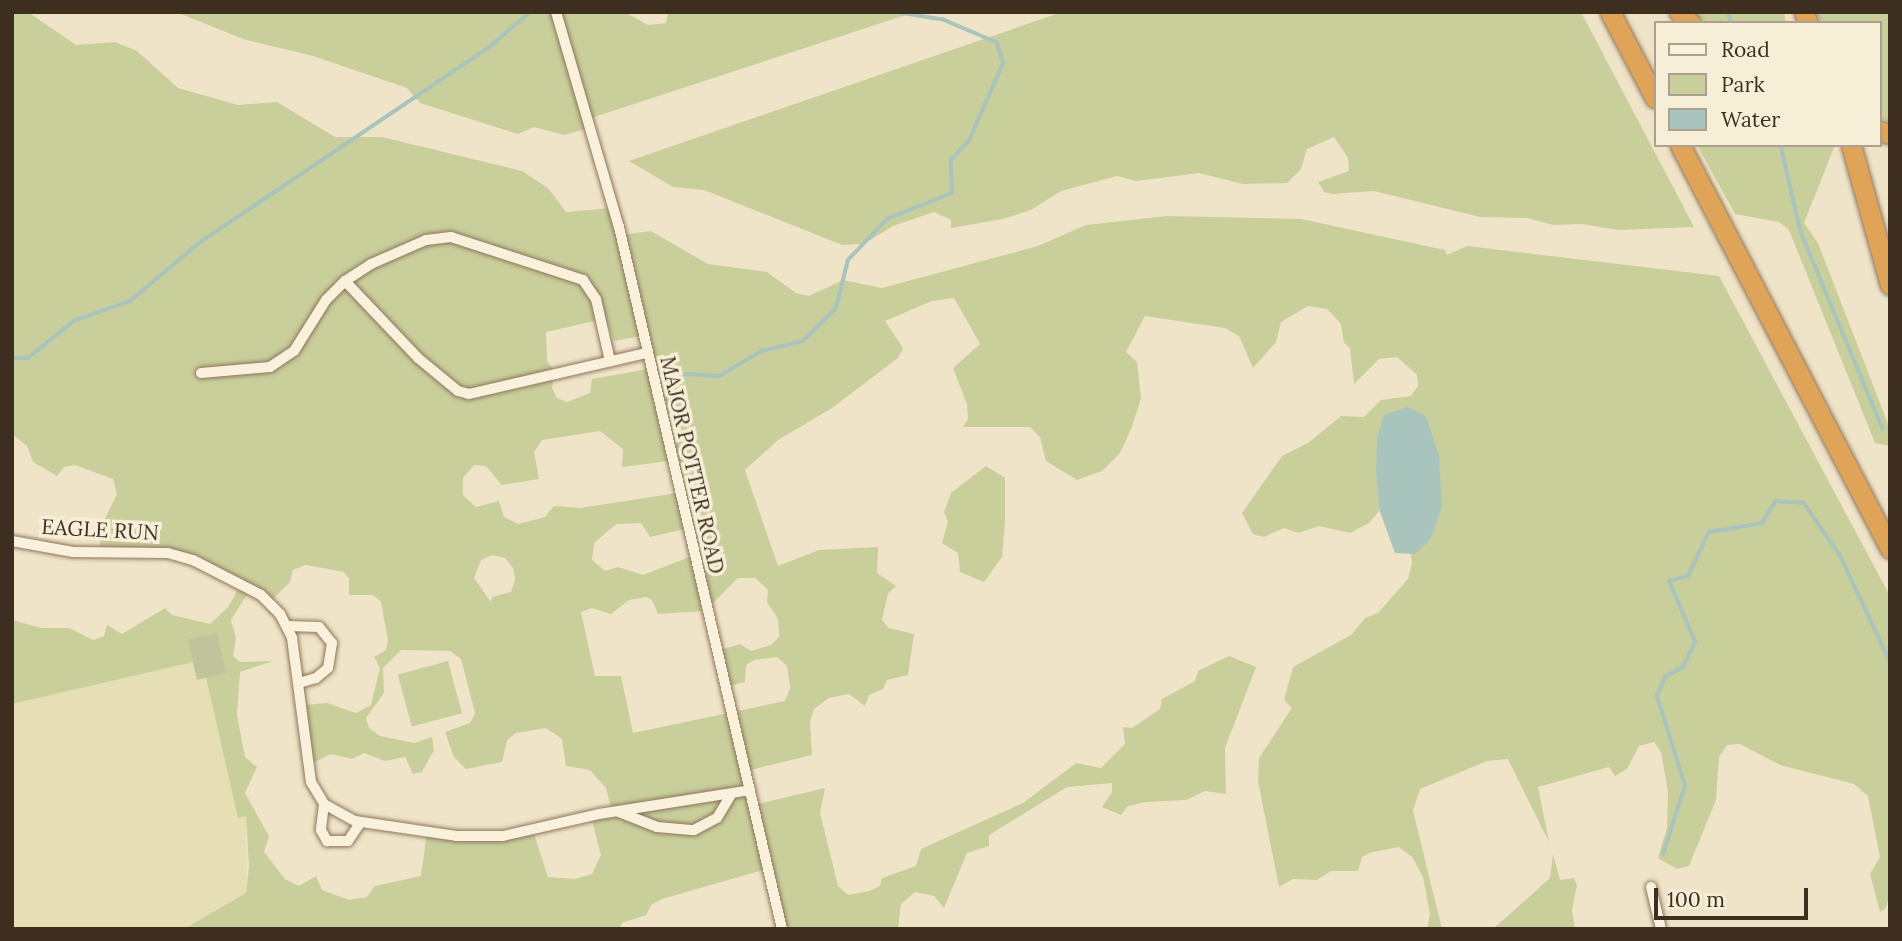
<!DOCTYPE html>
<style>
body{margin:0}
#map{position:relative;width:1902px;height:941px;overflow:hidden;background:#f0e4c8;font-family:Lora,serif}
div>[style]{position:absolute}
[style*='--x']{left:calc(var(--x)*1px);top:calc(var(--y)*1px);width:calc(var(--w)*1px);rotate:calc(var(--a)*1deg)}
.farmland>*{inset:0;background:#e6deb5}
.green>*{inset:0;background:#c9cf9b;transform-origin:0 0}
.cemetery>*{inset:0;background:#bfc49a;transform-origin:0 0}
.water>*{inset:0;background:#a9c4bc}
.stream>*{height:3.5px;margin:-1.75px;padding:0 1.75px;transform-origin:1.75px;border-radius:1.75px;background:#a9c4bc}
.roads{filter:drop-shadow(0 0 2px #8d765c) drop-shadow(0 0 2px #8d765c)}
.street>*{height:10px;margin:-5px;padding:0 5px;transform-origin:5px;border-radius:5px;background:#faf1dc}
.highway>*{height:19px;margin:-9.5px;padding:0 9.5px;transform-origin:9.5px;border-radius:9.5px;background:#e0a458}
span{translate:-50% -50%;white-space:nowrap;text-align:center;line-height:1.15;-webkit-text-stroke:7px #f7eed8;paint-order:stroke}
.street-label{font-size:21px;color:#3d2e20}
.frame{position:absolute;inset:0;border:14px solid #3d2e20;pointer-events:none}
.legend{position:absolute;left:1654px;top:21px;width:228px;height:126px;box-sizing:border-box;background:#f7eed8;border:2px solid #ada18e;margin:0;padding:9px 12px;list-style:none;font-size:21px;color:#3d2e20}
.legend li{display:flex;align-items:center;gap:14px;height:35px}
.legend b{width:35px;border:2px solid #ada18e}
.scale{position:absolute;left:1654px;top:888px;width:154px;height:32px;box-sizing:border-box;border:4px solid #3d2e20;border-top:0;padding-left:9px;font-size:21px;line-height:24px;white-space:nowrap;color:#3d2e20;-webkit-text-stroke:5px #f7eed8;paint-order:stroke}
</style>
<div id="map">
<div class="farmland">
<i style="clip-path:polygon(202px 660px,238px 817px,246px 816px,247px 893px,184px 929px,12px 929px,12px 704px)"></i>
</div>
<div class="green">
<i style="clip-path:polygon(evenodd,12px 12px,31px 14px,76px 45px,115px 42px,137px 51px,178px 88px,238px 105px,277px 102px,335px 137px,382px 137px,522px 171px,548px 188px,566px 212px,612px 208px,620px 235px,651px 231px,708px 264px,767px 272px,796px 293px,809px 296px,843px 280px,882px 288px,1038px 246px,1086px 225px,1167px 216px,1301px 219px,1445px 250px,1447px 255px,1467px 246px,1719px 276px,1890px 596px,1890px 896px,1885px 909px,1880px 912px,1870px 874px,1880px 857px,1868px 796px,1854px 784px,1780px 765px,1740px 744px,1727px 745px,1719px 757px,1716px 800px,1689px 866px,1677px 869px,1658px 858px,1667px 828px,1668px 792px,1661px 752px,1654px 742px,1639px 746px,1627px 769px,1615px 776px,1609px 767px,1538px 787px,1549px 842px,1508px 759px,1487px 761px,1420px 789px,1413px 811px,1442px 929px,1427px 929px,1430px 914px,1423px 877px,1413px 858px,1399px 847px,1369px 853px,1362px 857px,1358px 871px,1331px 871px,1317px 880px,1293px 879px,1279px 887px,1258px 781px,1259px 758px,1292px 708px,1284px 700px,1293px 667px,1351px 635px,1365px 618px,1378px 613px,1408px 579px,1412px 563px,1390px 421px,1379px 431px,1386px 459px,1380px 510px,1369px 523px,1350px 533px,1319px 526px,1298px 533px,1284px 528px,1264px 537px,1253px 534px,1242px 513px,1282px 456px,1308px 443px,1341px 416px,1364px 417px,1381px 400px,1411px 396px,1418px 386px,1417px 375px,1397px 357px,1379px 359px,1354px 384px,1350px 348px,1344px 343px,1341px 324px,1327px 309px,1308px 306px,1281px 322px,1276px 342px,1253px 368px,1239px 336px,1225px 328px,1145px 316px,1126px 352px,1137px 362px,1141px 398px,1132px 427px,1120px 453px,1102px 471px,1077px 480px,1046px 461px,1040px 437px,1030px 427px,963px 427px,968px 419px,967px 404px,953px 368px,980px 344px,954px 298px,932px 301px,885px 321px,903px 348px,898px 358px,832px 408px,778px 440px,745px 470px,778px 566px,819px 550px,878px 547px,877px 573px,896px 586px,888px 593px,882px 620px,889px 628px,914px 634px,908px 675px,887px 680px,883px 689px,869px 695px,865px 706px,849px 694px,829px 698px,814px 709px,810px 722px,812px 755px,746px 771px,754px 805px,825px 788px,820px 813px,838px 886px,848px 895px,869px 891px,880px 886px,882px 878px,916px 866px,921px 849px,1023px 803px,1076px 763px,1101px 768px,1125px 744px,1123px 727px,1132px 728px,1160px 709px,1162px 699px,1195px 681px,1198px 671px,1229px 656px,1256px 667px,1225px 748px,1226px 794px,1205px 791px,1186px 800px,1146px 802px,1128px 806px,1121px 815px,1102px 807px,1112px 792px,1112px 783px,1067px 787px,989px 835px,989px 846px,967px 853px,944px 908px,934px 896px,915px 892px,901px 904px,898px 929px,781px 929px,767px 869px,662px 899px,651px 905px,646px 915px,622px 923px,620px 929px,184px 929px,246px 893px,249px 867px,246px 816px,238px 818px,202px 660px,12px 704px,12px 620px,42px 628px,69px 628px,93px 640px,104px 636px,107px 625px,122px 634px,165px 608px,172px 615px,210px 624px,229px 606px,241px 583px,199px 561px,100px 552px,100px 529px,117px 494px,113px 479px,75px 465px,64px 467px,57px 476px,33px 462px,27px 446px,12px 434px,12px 12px,599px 320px,608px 324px,614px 341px,641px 336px,648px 369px,592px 379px,590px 393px,567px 402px,557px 398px,552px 388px,555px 372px,547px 361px,546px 332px,599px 320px,12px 12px,600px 431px,623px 449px,622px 467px,669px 461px,677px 493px,580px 508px,554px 506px,545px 517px,518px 524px,504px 517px,499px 501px,476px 507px,463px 495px,463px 478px,474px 465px,486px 466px,502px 485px,539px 479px,534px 452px,542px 440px,600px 431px,12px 12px,641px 523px,650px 537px,685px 529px,692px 556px,643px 575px,618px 567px,605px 571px,592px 560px,594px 543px,609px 530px,617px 524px,641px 523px,12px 12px,492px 555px,505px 558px,513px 568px,515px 580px,511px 592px,492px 597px,491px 602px,474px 578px,481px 560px,492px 555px,12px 12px,306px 565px,344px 572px,349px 579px,349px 595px,373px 595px,381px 602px,388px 641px,386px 650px,374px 657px,380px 668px,371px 705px,356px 713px,327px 703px,304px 705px,311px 764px,331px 754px,352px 759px,364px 753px,385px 761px,405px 757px,413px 774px,422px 772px,434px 750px,432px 737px,414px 743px,380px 736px,369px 728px,366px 718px,384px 693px,383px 668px,401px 650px,450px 651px,461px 659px,475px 713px,470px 723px,445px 732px,454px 757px,466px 769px,502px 762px,507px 740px,516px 733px,546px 728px,562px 739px,566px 766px,590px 770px,606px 788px,612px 811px,591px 817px,601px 855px,592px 874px,575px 879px,548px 877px,534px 834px,427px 832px,421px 876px,375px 886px,367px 897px,349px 900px,322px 890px,316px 876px,299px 886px,285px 879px,264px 852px,269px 836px,245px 793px,257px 767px,245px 757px,237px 715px,240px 672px,273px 661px,240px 662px,233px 656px,236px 638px,231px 620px,251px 588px,272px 600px,290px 582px,293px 570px,306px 565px,12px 12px,738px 578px,755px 578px,768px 590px,767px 602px,778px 619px,779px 637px,771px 645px,751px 651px,740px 644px,716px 651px,725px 687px,745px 682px,746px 665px,754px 660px,777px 657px,787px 666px,790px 688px,785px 701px,633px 733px,621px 676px,595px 676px,581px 612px,592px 608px,611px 614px,629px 600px,646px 597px,652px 600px,658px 614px,705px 611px,738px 578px)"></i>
<i style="clip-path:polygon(176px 12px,625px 12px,648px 25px,666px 23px,668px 12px,915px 12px,585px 120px,585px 129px,564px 135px,534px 127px,518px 134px,420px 103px,407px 88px,313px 56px,243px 39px)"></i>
<i style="clip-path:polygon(1062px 12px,1581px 12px,1694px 227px,1618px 230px,1582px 224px,1553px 225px,1527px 218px,1480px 217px,1374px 191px,1332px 194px,1324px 192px,1318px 182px,1349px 171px,1348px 158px,1334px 137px,1307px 149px,1301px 169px,1287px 183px,1243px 184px,1199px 173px,1136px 181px,1117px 176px,1061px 191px,1031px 210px,1003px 219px,951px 228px,951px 220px,934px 212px,893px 226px,864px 244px,842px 245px,704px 190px,673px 187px,629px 161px)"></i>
<i style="clip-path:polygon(1692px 12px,1784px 12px,1786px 23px,1704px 23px)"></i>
<i style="clip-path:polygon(1817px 12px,1890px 12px,1890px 122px,1879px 119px,1879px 23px,1821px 23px)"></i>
<i style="clip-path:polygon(1697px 145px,1835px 145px,1804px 223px,1818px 243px,1890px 429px,1890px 446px,1875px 443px,1789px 230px,1779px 222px,1735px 214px)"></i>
<i style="clip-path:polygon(986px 466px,1005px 478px,1005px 521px,1002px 557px,984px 582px,960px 572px,958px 553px,942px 543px,948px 522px,944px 512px,951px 493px)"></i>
<i style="left:448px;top:661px;width:54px;height:52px;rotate:75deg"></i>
<i style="clip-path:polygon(1553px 854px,1560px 880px,1574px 878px,1577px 885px,1572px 910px,1575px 929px,1493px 929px,1550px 878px)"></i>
</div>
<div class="cemetery">
<i style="left:217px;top:633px;width:41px;height:30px;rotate:77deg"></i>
</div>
<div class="water">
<i style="clip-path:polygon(1408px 407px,1426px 416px,1439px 456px,1442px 507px,1430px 540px,1415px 554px,1395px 553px,1380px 512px,1376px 473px,1377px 438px,1384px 415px)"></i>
</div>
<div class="stream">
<i style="--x:1728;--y:12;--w:12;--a:70"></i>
<i style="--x:1781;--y:145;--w:89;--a:77.1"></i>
<i style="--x:1801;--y:232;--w:213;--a:67.4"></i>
<i style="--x:12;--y:358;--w:16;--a:0"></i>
<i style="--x:28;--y:358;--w:59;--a:-38.8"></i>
<i style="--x:74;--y:321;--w:59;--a:-19.7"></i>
<i style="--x:130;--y:301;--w:90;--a:-40"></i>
<i style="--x:199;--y:243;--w:347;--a:-34"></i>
<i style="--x:487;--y:49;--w:57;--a:-40.7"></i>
<i style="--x:672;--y:373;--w:47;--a:3.7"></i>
<i style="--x:719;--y:376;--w:50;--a:-30.2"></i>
<i style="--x:762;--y:351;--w:42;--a:-13.7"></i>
<i style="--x:803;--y:341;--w:47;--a:-45"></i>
<i style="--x:836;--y:308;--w:49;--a:-76"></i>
<i style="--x:848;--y:260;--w:57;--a:-46.4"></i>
<i style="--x:887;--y:219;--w:70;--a:-21.8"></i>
<i style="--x:952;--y:193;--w:33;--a:-92"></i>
<i style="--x:951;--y:160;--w:26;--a:-47"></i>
<i style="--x:969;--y:141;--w:85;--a:-66.4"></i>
<i style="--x:1003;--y:63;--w:21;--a:-107"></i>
<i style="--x:997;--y:43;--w:59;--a:-156.9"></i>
<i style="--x:943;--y:20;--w:51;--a:-170.9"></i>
<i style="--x:1663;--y:854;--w:71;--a:-72.1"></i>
<i style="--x:1685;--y:786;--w:94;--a:-107.3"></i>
<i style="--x:1657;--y:696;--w:21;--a:-67"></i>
<i style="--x:1665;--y:677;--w:21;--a:-29"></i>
<i style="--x:1683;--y:667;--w:28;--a:-64"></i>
<i style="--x:1695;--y:642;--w:66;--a:-113.1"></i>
<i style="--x:1669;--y:581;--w:20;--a:-15"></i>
<i style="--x:1688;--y:576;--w:49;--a:-64.5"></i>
<i style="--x:1709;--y:532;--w:54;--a:-9.6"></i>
<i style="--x:1762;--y:523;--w:26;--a:-58"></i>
<i style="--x:1776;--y:501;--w:28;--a:4"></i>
<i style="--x:1804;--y:503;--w:63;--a:55.3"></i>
<i style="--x:1840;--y:555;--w:117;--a:64.7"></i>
</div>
<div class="roads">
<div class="street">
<i style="--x:556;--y:12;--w:224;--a:73.7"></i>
<i style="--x:619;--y:227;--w:721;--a:76.93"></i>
<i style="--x:345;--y:281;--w:106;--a:46.5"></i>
<i style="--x:418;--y:358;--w:52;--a:39.5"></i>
<i style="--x:458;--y:391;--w:11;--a:15"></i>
<i style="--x:469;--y:394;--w:183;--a:-13"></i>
<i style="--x:201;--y:373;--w:69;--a:-5"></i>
<i style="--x:270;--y:367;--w:29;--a:-34"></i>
<i style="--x:294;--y:351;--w:60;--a:-57.9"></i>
<i style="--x:326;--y:300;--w:27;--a:-45"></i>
<i style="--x:345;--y:281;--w:31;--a:-33"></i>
<i style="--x:371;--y:264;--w:60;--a:-23.6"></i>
<i style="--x:426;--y:240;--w:25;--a:-7"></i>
<i style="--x:451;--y:237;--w:139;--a:18"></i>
<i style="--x:583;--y:280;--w:23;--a:56"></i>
<i style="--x:596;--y:299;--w:64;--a:77.3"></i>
<i style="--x:12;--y:541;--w:62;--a:10.2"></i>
<i style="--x:73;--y:552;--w:95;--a:0.6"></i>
<i style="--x:168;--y:553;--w:26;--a:16"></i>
<i style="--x:193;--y:560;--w:76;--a:27.2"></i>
<i style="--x:261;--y:595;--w:27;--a:45"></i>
<i style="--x:280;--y:614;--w:27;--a:63"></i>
<i style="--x:292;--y:638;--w:145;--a:82.5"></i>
<i style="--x:311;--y:782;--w:26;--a:59"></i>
<i style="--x:324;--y:804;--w:35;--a:29"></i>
<i style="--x:355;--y:821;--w:102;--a:8.4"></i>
<i style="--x:456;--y:836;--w:47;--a:0"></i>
<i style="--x:503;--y:836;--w:98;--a:-12.9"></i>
<i style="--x:599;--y:814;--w:153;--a:-9"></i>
<i style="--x:288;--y:626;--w:31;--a:2"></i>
<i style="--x:319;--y:627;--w:21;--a:51"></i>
<i style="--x:332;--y:643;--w:25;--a:99"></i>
<i style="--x:328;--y:668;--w:16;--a:140"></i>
<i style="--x:316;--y:678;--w:18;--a:164"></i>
<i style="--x:324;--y:804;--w:26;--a:97"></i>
<i style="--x:321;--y:830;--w:13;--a:61"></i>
<i style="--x:327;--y:841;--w:21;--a:0"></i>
<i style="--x:348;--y:841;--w:23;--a:-56"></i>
<i style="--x:619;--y:812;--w:41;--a:21.5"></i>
<i style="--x:657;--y:827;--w:37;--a:5"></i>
<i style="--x:694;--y:830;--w:26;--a:-28"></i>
<i style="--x:717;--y:818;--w:26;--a:-59"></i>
<i style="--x:1651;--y:887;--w:43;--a:76.6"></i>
</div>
<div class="highway">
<i style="--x:1610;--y:12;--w:97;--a:62.4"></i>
<i style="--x:1679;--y:12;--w:16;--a:45"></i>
<i style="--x:1804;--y:12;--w:12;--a:70"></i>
<i style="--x:1879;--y:131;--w:11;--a:15"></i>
<i style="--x:1680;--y:145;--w:455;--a:62.5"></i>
<i style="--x:1851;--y:145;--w:145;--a:74.4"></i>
</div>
</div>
<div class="street-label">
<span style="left:692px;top:465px;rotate:77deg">MAJOR POTTER ROAD</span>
<span style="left:100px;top:530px;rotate:3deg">EAGLE RUN</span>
</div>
<div class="frame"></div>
<ul class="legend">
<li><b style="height:9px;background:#faf1dc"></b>Road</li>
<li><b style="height:19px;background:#c9cf9b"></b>Park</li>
<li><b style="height:19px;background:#a9c4bc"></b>Water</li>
</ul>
<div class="scale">100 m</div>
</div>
